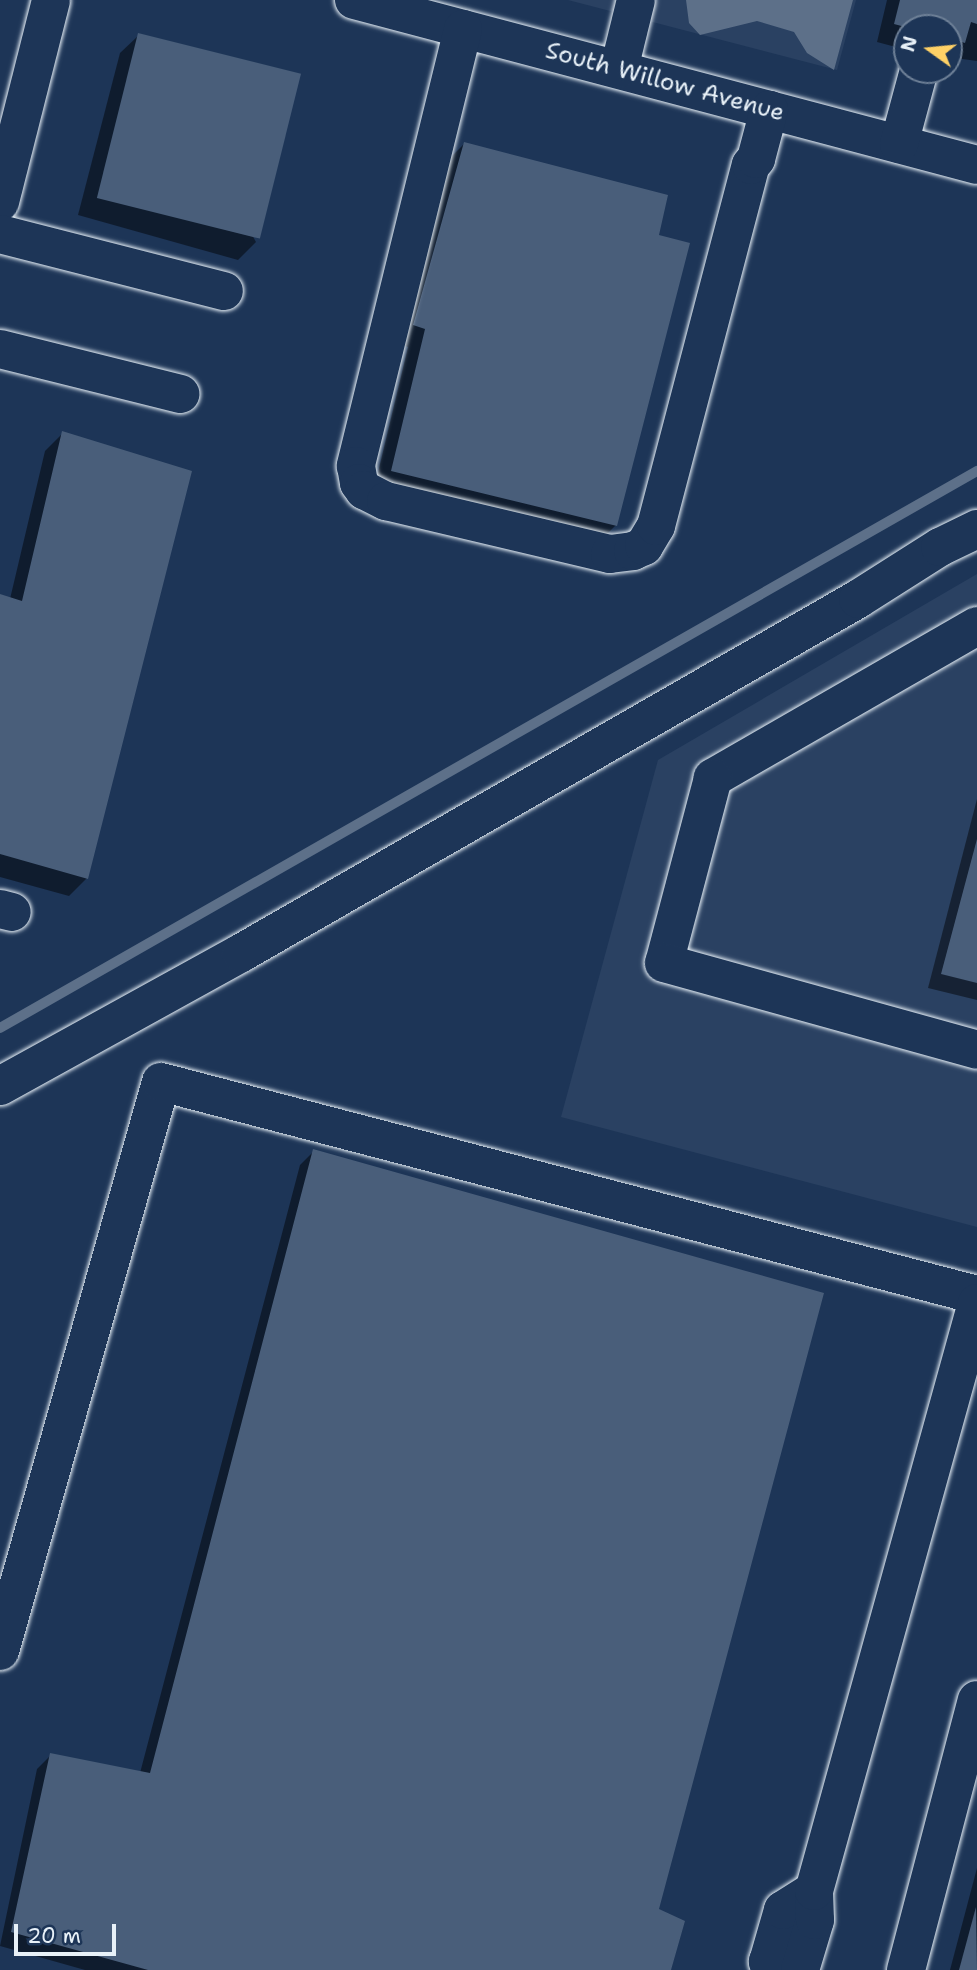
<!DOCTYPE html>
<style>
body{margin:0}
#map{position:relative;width:977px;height:1970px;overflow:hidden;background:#1d3557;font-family:"Shantell Sans",sans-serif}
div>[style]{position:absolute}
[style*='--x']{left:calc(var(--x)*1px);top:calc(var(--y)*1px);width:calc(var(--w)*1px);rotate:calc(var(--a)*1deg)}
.built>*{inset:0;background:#2a4162}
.water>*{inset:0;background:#5d7089}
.shadow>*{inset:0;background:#0007}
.stream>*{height:10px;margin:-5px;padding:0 5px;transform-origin:5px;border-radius:5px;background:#5d7089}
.building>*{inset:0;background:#495e7a;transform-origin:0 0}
.roads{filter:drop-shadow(0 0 2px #e8f1f8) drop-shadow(0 0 2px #e8f1f8)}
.minor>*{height:38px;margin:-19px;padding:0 19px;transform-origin:19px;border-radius:19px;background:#1d3557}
span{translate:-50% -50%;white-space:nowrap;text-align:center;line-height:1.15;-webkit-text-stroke:5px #1d3557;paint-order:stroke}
.street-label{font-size:24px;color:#e8f1f8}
.north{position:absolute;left:893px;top:14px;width:70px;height:70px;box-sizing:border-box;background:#1d3557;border:2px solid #6e8097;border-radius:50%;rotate:285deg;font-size:19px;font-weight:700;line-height:28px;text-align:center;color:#e8f1f8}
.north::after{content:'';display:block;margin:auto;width:24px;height:32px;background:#ffd166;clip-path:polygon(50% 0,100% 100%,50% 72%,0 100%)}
.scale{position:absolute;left:14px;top:1924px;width:102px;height:32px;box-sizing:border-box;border:4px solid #e8f1f8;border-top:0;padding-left:9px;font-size:21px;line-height:24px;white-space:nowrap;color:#e8f1f8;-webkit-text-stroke:5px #1d3557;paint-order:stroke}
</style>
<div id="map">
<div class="built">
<i style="clip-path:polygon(568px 0,856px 0,837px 70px)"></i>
<i style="clip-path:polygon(977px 574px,977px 1227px,561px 1117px,658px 760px)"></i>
</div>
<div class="water">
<i style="clip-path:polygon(686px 0,853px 0,834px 70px,807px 53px,794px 32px,757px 21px,700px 35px,689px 23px)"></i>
</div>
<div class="shadow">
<i style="clip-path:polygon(887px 0,977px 0,977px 61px,955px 58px,958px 48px,949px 56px,949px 28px,907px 28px,907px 50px,877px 42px)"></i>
<i style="clip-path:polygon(139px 35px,256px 242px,238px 260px,78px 215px,120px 53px)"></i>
<i style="clip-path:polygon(464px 144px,657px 237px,616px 525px,598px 543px,374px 489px,408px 347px,396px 343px,446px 162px)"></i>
<i style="clip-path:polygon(63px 433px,87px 878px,69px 896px,0 877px,0 595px,10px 599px,45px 451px)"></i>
<i style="clip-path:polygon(977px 799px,977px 1000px,928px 988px)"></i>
<i style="clip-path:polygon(314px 1151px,657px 1910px,670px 1970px,85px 1970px,0 1946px,37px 1769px,51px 1755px,140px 1773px,300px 1165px)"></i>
<i style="clip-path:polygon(977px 1868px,977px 1970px,950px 1970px)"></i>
</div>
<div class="stream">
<i style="--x:0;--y:1028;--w:1125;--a:-29.69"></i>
</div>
<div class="building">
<i style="clip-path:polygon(900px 0,977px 0,977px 24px,971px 22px,965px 43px,949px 38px,949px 28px,909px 28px,894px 24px)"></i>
<i style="left:138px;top:33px;width:168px;height:170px;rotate:14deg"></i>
<i style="clip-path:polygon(464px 142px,668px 195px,659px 235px,690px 243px,617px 526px,391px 471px,425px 329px,413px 325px)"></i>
<i style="clip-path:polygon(62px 431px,192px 471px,88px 879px,0 854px,0 594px,22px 601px)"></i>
<i style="clip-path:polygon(977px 839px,977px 983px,941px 974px)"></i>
<i style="clip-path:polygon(313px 1149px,824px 1293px,659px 1909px,685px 1921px,671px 1970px,148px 1970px,11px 1932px,50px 1753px,150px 1773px)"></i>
<i style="clip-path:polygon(976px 1907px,977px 1970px,959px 1970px)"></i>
</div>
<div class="roads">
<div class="minor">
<i style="--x:354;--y:0;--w:644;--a:14.83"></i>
<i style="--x:463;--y:29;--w:450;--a:103.8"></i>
<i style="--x:356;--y:466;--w:17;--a:80"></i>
<i style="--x:359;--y:483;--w:9;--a:54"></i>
<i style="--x:364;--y:490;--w:25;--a:27"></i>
<i style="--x:386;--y:501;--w:230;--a:13.3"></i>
<i style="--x:610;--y:554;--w:23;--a:-7"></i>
<i style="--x:633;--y:551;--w:12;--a:-24"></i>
<i style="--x:644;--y:546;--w:23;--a:-59"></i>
<i style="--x:656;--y:526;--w:373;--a:-75.3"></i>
<i style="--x:751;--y:165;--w:8;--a:-50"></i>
<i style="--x:756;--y:159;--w:51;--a:-75.1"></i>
<i style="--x:619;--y:69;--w:71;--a:-76.2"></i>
<i style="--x:899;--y:144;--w:77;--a:-74.9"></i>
<i style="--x:0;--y:202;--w:208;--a:-75.8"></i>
<i style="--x:0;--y:234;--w:231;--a:14.3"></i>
<i style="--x:0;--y:349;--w:186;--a:14"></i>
<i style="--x:977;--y:626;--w:305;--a:150.1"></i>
<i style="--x:713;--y:778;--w:191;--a:104.8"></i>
<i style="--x:664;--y:963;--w:325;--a:15.5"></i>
<i style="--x:0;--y:909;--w:12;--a:14"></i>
<i style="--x:0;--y:1086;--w:275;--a:-28.9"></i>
<i style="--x:241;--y:953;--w:711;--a:-29.84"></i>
<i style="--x:858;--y:599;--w:97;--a:-32.4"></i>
<i style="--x:940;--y:547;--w:41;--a:-25.9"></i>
<i style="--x:0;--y:1651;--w:591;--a:-74.2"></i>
<i style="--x:161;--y:1082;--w:843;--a:14.63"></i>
<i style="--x:771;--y:1970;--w:9;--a:-111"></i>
<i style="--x:768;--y:1962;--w:54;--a:-73.9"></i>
<i style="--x:783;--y:1910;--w:36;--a:-32"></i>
<i style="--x:800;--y:1970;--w:52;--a:-73.3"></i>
<i style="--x:815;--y:1920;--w:29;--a:-92"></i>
<i style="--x:814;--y:1891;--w:610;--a:-74.51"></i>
<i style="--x:906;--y:1970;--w:279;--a:-75.3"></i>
</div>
</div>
<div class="street-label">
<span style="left:665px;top:82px;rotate:15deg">South Willow Avenue</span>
</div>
<div class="north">N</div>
<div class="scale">20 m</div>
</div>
